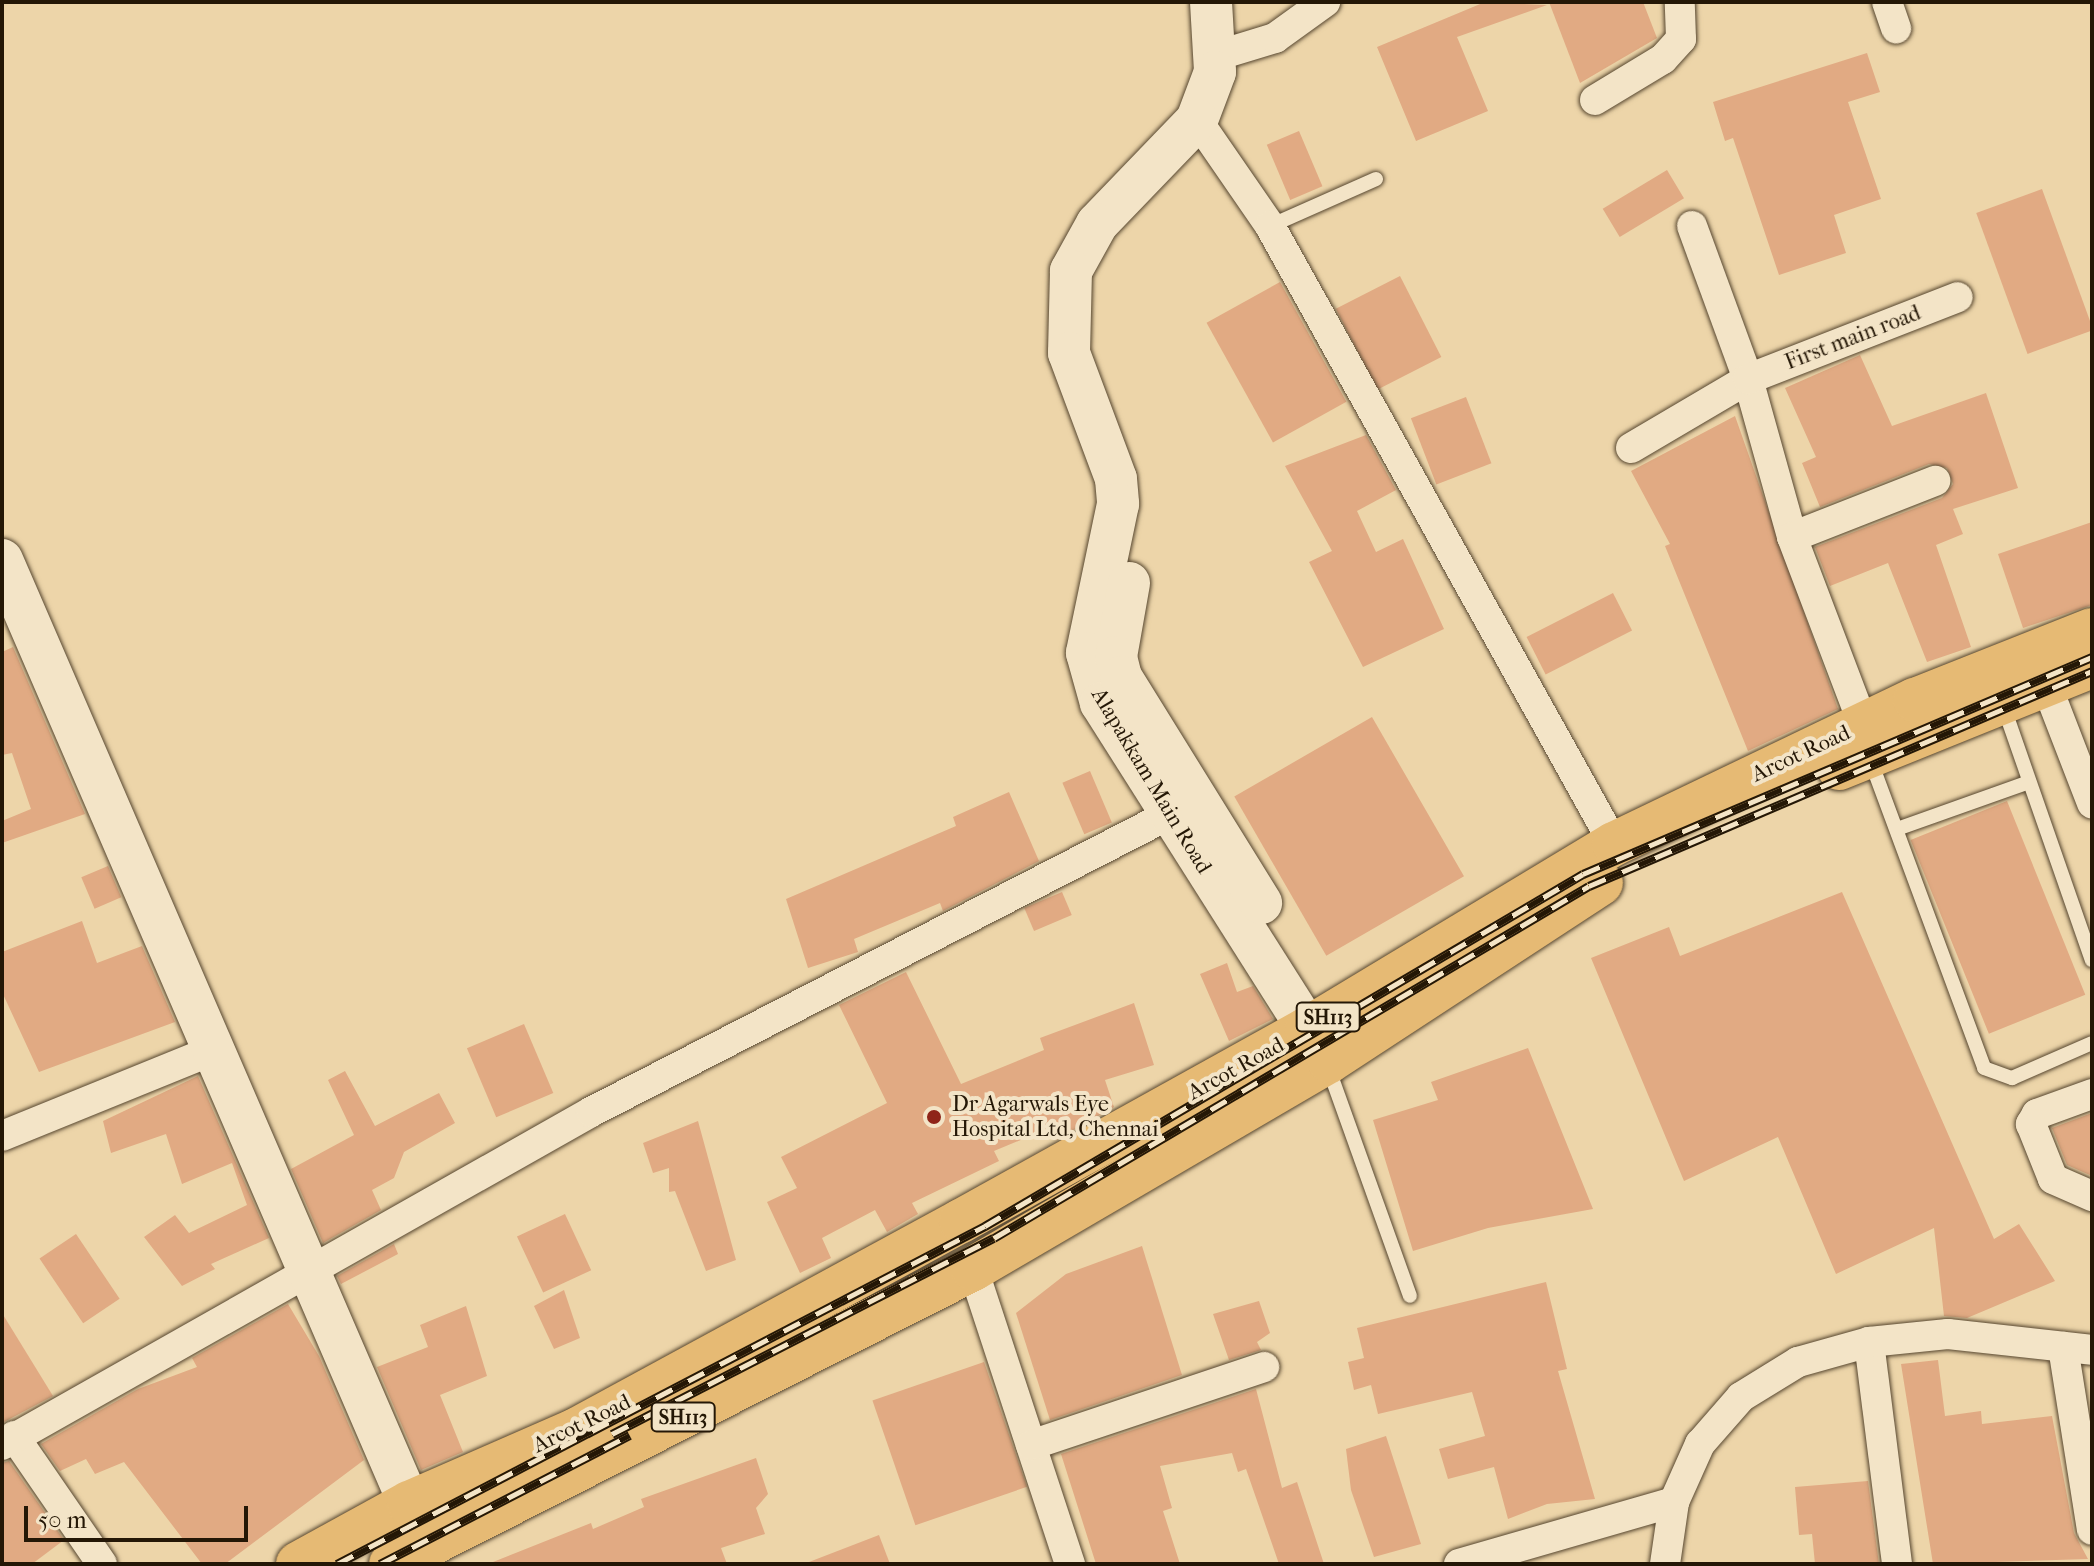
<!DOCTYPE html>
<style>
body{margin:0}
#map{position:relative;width:2094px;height:1566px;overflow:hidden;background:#edd5a9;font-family:"IM FELL French Canon",serif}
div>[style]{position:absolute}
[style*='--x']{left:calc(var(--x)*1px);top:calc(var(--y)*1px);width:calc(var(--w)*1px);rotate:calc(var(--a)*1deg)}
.building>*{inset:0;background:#e1aa83;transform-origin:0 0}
.roads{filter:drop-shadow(0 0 2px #56462f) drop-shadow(0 0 2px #56462f)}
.lane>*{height:14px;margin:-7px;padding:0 7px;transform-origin:7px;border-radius:7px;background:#f3e4c7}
.street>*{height:30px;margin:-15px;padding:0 15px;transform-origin:15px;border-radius:15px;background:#f3e4c7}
.secondary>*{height:42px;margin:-21px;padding:0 21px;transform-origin:21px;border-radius:21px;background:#f3e4c7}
.primary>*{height:44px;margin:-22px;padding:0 22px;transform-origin:22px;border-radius:22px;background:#e6ba74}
.rail>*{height:9px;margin-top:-4.5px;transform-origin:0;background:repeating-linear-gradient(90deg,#f3e4c7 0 18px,#241706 0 36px);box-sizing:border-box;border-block:2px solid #241706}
.dots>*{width:22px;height:22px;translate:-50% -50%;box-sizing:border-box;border:4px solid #f3e4c7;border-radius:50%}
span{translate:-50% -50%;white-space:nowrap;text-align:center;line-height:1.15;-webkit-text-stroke:8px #f3e4c7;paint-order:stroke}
.shield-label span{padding:2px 6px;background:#f3e4c7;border:2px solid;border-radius:6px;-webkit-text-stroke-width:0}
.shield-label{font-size:20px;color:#241706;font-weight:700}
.street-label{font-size:22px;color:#241706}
.poi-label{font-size:22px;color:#241706}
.left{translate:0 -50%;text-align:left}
.frame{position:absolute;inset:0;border:4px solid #241706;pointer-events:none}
.scale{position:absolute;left:24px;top:1506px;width:224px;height:36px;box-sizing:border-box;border:4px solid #241706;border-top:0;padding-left:10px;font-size:24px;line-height:28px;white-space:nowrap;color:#241706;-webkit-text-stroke:6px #f3e4c7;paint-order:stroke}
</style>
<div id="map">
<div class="building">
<i style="clip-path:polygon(1485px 2px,1547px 5px,1457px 37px,1488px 111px,1416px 141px,1377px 47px)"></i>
<i style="clip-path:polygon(1549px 2px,1643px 2px,1657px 38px,1580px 83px)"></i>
<i style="clip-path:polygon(1867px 53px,1880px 92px,1848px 102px,1881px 199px,1834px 215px,1846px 253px,1779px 275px,1733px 138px,1725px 141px,1713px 102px)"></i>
<i style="left:1299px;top:131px;width:60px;height:35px;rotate:67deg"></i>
<i style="left:1667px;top:170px;width:33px;height:75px;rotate:59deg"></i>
<i style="left:2042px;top:189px;width:150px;height:70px;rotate:70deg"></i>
<i style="left:1400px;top:276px;width:91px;height:72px;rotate:63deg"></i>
<i style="left:1280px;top:282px;width:137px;height:84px;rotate:61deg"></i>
<i style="clip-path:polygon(1860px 355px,1892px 426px,1986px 393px,2018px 488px,1953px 509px,1963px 534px,1936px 545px,1971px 647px,1927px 662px,1888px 563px,1830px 586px,1815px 547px,1942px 498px,1953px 484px,1947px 468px,1929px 464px,1820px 507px,1802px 463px,1816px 457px,1785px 388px)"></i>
<i style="left:1466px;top:397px;width:71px;height:59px;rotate:69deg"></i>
<i style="clip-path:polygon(1735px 416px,1838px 709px,1748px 751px,1665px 546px,1670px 544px,1631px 471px)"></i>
<i style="clip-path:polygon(1366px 435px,1396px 490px,1357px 511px,1376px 552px,1403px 539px,1444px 629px,1363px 667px,1309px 562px,1332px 551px,1285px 466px)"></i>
<i style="clip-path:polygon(2092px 522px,2092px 605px,2023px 628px,1998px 554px)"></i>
<i style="left:1613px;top:593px;width:42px;height:97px;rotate:63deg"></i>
<i style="clip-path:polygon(13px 647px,85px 814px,2px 843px,2px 821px,31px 809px,12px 753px,2px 755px,2px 652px)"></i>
<i style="left:1372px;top:717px;width:184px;height:159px;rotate:60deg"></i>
<i style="left:1090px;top:771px;width:56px;height:30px;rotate:67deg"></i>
<i style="clip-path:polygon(1009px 792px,1039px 861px,943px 911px,940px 903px,854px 939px,858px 952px,808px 968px,786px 899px,956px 826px,953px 817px)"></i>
<i style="left:2007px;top:801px;width:209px;height:104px;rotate:68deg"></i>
<i style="left:108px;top:866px;width:34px;height:29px;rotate:67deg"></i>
<i style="left:1062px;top:892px;width:25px;height:41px;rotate:67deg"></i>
<i style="clip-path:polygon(1842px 892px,1994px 1239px,2019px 1224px,2055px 1281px,1967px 1318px,1944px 1316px,1934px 1228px,1836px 1274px,1778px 1137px,1684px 1181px,1591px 958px,1669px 927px,1680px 956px)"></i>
<i style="clip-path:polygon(82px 921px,97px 963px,142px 946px,175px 1022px,39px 1072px,2px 992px,2px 952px)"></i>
<i style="clip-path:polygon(1227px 963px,1237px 992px,1253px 986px,1273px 1019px,1229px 1041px,1200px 974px)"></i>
<i style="clip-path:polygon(906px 972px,961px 1084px,1044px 1050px,1040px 1038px,1134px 1003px,1154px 1065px,1105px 1080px,1114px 1107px,1068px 1133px,1064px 1122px,994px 1151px,999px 1161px,912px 1203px,918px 1214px,887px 1232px,875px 1210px,822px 1238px,831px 1258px,800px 1273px,767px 1202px,797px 1188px,781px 1157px,887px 1103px,839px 1005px)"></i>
<i style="left:524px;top:1024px;width:75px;height:62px;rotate:67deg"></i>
<i style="clip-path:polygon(1528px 1048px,1593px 1209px,1488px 1228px,1413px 1251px,1373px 1120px,1438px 1100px,1431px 1082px)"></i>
<i style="clip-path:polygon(345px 1071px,375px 1126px,439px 1093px,455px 1123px,404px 1152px,394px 1178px,372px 1190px,381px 1210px,323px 1243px,291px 1169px,354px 1135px,328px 1080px)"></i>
<i style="clip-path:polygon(198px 1076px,269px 1238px,211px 1264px,215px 1269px,182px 1286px,144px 1237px,175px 1215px,189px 1233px,247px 1205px,232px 1163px,182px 1184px,166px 1134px,111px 1153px,103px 1121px)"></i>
<i style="clip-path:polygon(2092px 1113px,2092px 1176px,2067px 1165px,2052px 1128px)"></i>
<i style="clip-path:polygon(698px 1121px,736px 1260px,706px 1271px,675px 1191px,669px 1192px,669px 1168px,653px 1173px,643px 1143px)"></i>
<i style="left:565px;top:1214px;width:62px;height:53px;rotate:65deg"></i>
<i style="left:76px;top:1234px;width:78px;height:44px;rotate:56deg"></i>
<i style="clip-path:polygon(394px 1244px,398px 1254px,341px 1284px,337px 1276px)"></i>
<i style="clip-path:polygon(1142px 1246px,1182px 1375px,1050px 1420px,1016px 1313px,1066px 1274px)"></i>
<i style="clip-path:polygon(1546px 1282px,1567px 1369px,1558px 1371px,1595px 1499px,1547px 1504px,1508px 1519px,1494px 1467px,1448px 1479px,1439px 1449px,1485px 1436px,1472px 1392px,1378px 1414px,1371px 1385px,1354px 1390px,1348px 1362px,1364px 1358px,1357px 1328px)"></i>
<i style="clip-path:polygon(564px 1290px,580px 1338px,554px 1349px,534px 1306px)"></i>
<i style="clip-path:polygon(1259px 1301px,1270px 1333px,1257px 1342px,1261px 1350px,1229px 1360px,1213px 1314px)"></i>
<i style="clip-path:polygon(288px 1304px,319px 1356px,364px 1460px,225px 1564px,202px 1564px,124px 1462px,95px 1474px,86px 1459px,60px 1471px,41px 1444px,138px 1389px,197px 1367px,192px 1358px)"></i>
<i style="clip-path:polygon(466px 1306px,487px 1376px,440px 1395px,463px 1452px,421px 1470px,377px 1367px,428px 1347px,420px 1325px)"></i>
<i style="clip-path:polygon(2px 1313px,53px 1396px,2px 1423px)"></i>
<i style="clip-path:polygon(1938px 1360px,1945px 1416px,1981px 1411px,1982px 1424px,2052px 1416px,2074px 1533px,2088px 1559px,1933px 1564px,1901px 1364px)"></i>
<i style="left:984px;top:1362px;width:132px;height:118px;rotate:71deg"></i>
<i style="clip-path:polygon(1256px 1389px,1282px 1488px,1297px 1482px,1324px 1564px,1279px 1564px,1246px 1469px,1238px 1472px,1232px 1453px,1160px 1466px,1172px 1508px,1163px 1511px,1180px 1564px,1096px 1564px,1061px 1454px)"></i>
<i style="clip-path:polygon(1386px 1436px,1421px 1544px,1374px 1557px,1351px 1490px,1346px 1449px)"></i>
<i style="clip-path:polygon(756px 1458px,768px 1494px,756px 1508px,765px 1534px,721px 1548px,727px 1564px,488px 1564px,591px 1523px,593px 1529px,644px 1507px,641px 1499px)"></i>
<i style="clip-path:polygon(9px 1461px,64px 1540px,32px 1564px,2px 1564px,2px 1463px)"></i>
<i style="clip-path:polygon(1868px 1481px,1879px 1564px,1815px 1564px,1812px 1534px,1799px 1535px,1795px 1487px)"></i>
<i style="clip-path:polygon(879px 1535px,890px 1564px,810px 1564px,809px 1562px)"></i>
</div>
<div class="roads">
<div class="lane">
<i style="--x:1270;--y:226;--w:116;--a:-23.9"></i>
<i style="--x:2004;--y:708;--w:267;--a:70.8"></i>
<i style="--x:1870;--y:759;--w:329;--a:69.7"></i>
<i style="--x:1984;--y:1068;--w:30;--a:20"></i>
<i style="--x:2012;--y:1078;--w:87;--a:-23.6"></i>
<i style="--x:1897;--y:829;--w:140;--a:-19.6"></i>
<i style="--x:1328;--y:1067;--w:243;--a:70.3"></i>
</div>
<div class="street">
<i style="--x:1887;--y:2;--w:28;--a:71"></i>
<i style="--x:1216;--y:56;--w:62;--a:-17"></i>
<i style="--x:1275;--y:38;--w:62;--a:-35.8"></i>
<i style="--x:1595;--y:100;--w:79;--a:-31.1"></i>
<i style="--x:1663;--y:59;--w:27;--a:-48"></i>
<i style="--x:1681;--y:39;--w:37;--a:-92"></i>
<i style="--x:1197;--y:120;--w:129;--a:55.4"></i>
<i style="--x:1270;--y:226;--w:707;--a:60.9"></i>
<i style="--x:1692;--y:226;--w:163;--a:69.9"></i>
<i style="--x:1748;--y:379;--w:164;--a:74.4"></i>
<i style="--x:1792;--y:537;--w:154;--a:-21.4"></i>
<i style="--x:1631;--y:448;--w:136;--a:-30.5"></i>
<i style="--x:1748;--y:379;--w:225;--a:-21.3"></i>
<i style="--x:1792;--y:537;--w:200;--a:69.2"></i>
<i style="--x:2046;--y:684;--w:128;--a:68.9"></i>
<i style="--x:2092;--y:1094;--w:59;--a:160"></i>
<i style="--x:2037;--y:1114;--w:12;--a:121"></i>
<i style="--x:2031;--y:1124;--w:59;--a:68.2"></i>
<i style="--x:2053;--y:1179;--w:43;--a:23.6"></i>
<i style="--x:2;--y:1136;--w:229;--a:-22.1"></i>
<i style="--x:973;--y:1269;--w:311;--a:71.8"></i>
<i style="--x:1869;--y:1342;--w:224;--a:82.8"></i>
<i style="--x:2063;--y:1347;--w:185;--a:81"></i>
<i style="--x:14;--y:1436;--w:155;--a:55.5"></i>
<i style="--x:2;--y:1445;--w:677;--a:-29.48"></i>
<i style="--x:591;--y:1112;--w:669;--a:-27.22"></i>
<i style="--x:1031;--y:1445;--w:246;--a:-18.5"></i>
<i style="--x:1459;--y:1564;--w:224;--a:-16.1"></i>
<i style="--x:1665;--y:1564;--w:63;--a:-81.7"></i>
<i style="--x:1674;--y:1502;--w:64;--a:-65.9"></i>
<i style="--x:1700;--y:1444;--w:62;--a:-48.9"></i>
<i style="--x:1741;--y:1397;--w:67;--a:-31.6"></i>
<i style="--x:1798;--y:1362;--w:74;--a:-15.7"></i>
<i style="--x:1869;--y:1342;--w:79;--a:-5.8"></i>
<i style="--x:1948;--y:1334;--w:145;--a:6.3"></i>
</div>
<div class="secondary">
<i style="--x:1211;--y:2;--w:70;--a:86.7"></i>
<i style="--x:1215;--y:72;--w:51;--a:110.6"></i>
<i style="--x:1197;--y:120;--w:144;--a:133.9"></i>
<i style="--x:1097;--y:224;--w:54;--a:119"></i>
<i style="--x:1071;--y:271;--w:82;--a:91.4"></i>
<i style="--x:1069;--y:353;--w:134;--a:69.5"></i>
<i style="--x:1116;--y:479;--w:25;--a:85"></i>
<i style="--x:1118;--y:504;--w:152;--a:101.8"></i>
<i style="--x:1087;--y:653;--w:52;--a:74.4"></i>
<i style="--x:1101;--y:703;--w:419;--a:57.6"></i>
<i style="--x:2;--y:560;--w:1027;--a:66.65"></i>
<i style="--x:1129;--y:583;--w:75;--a:100"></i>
<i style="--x:1116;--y:657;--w:21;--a:76"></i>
<i style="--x:1121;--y:677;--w:266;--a:58.2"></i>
</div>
<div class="primary">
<i style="--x:1839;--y:768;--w:273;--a:-22"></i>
<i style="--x:298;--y:1564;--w:127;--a:-28.8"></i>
<i style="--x:409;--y:1503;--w:182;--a:-23.6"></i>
<i style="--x:576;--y:1430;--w:438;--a:-28.5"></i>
<i style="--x:961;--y:1221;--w:396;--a:-29"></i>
<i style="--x:1307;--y:1029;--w:358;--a:-31.1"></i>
<i style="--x:1614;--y:844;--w:334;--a:-25.6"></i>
<i style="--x:1915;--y:700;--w:190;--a:-21.6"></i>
<i style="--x:391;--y:1564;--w:652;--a:-26.88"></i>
<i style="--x:973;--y:1269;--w:412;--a:-30.3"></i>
<i style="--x:1329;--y:1061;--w:325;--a:-33.2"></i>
</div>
</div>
<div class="rail">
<i style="--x:612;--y:1434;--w:429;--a:-27.2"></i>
<i style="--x:994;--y:1238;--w:691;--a:-30.61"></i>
<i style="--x:1589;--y:886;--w:547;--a:-23.14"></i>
<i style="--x:337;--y:1564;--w:731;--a:-27.55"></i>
<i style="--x:985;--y:1226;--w:694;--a:-30.48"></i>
<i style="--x:1583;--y:874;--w:553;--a:-23.09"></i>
<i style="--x:380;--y:1564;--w:281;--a:-27.3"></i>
</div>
<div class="dots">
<i style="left:934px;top:1117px;background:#8f2418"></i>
</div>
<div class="shield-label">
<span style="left:1328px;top:1017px">SH113</span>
<span style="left:683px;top:1417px">SH113</span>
</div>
<div class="street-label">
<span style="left:1853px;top:338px;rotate:-21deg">First main road</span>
<span style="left:1801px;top:754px;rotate:-25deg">Arcot Road</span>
<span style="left:1151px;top:781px;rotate:59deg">Alapakkam Main Road</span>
<span style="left:1236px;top:1069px;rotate:-29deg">Arcot Road</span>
<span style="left:582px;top:1424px;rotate:-26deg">Arcot Road</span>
</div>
<div class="poi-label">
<span class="left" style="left:952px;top:1117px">Dr Agarwals Eye<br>Hospital Ltd, Chennai</span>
</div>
<div class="frame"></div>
<div class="scale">50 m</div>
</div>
